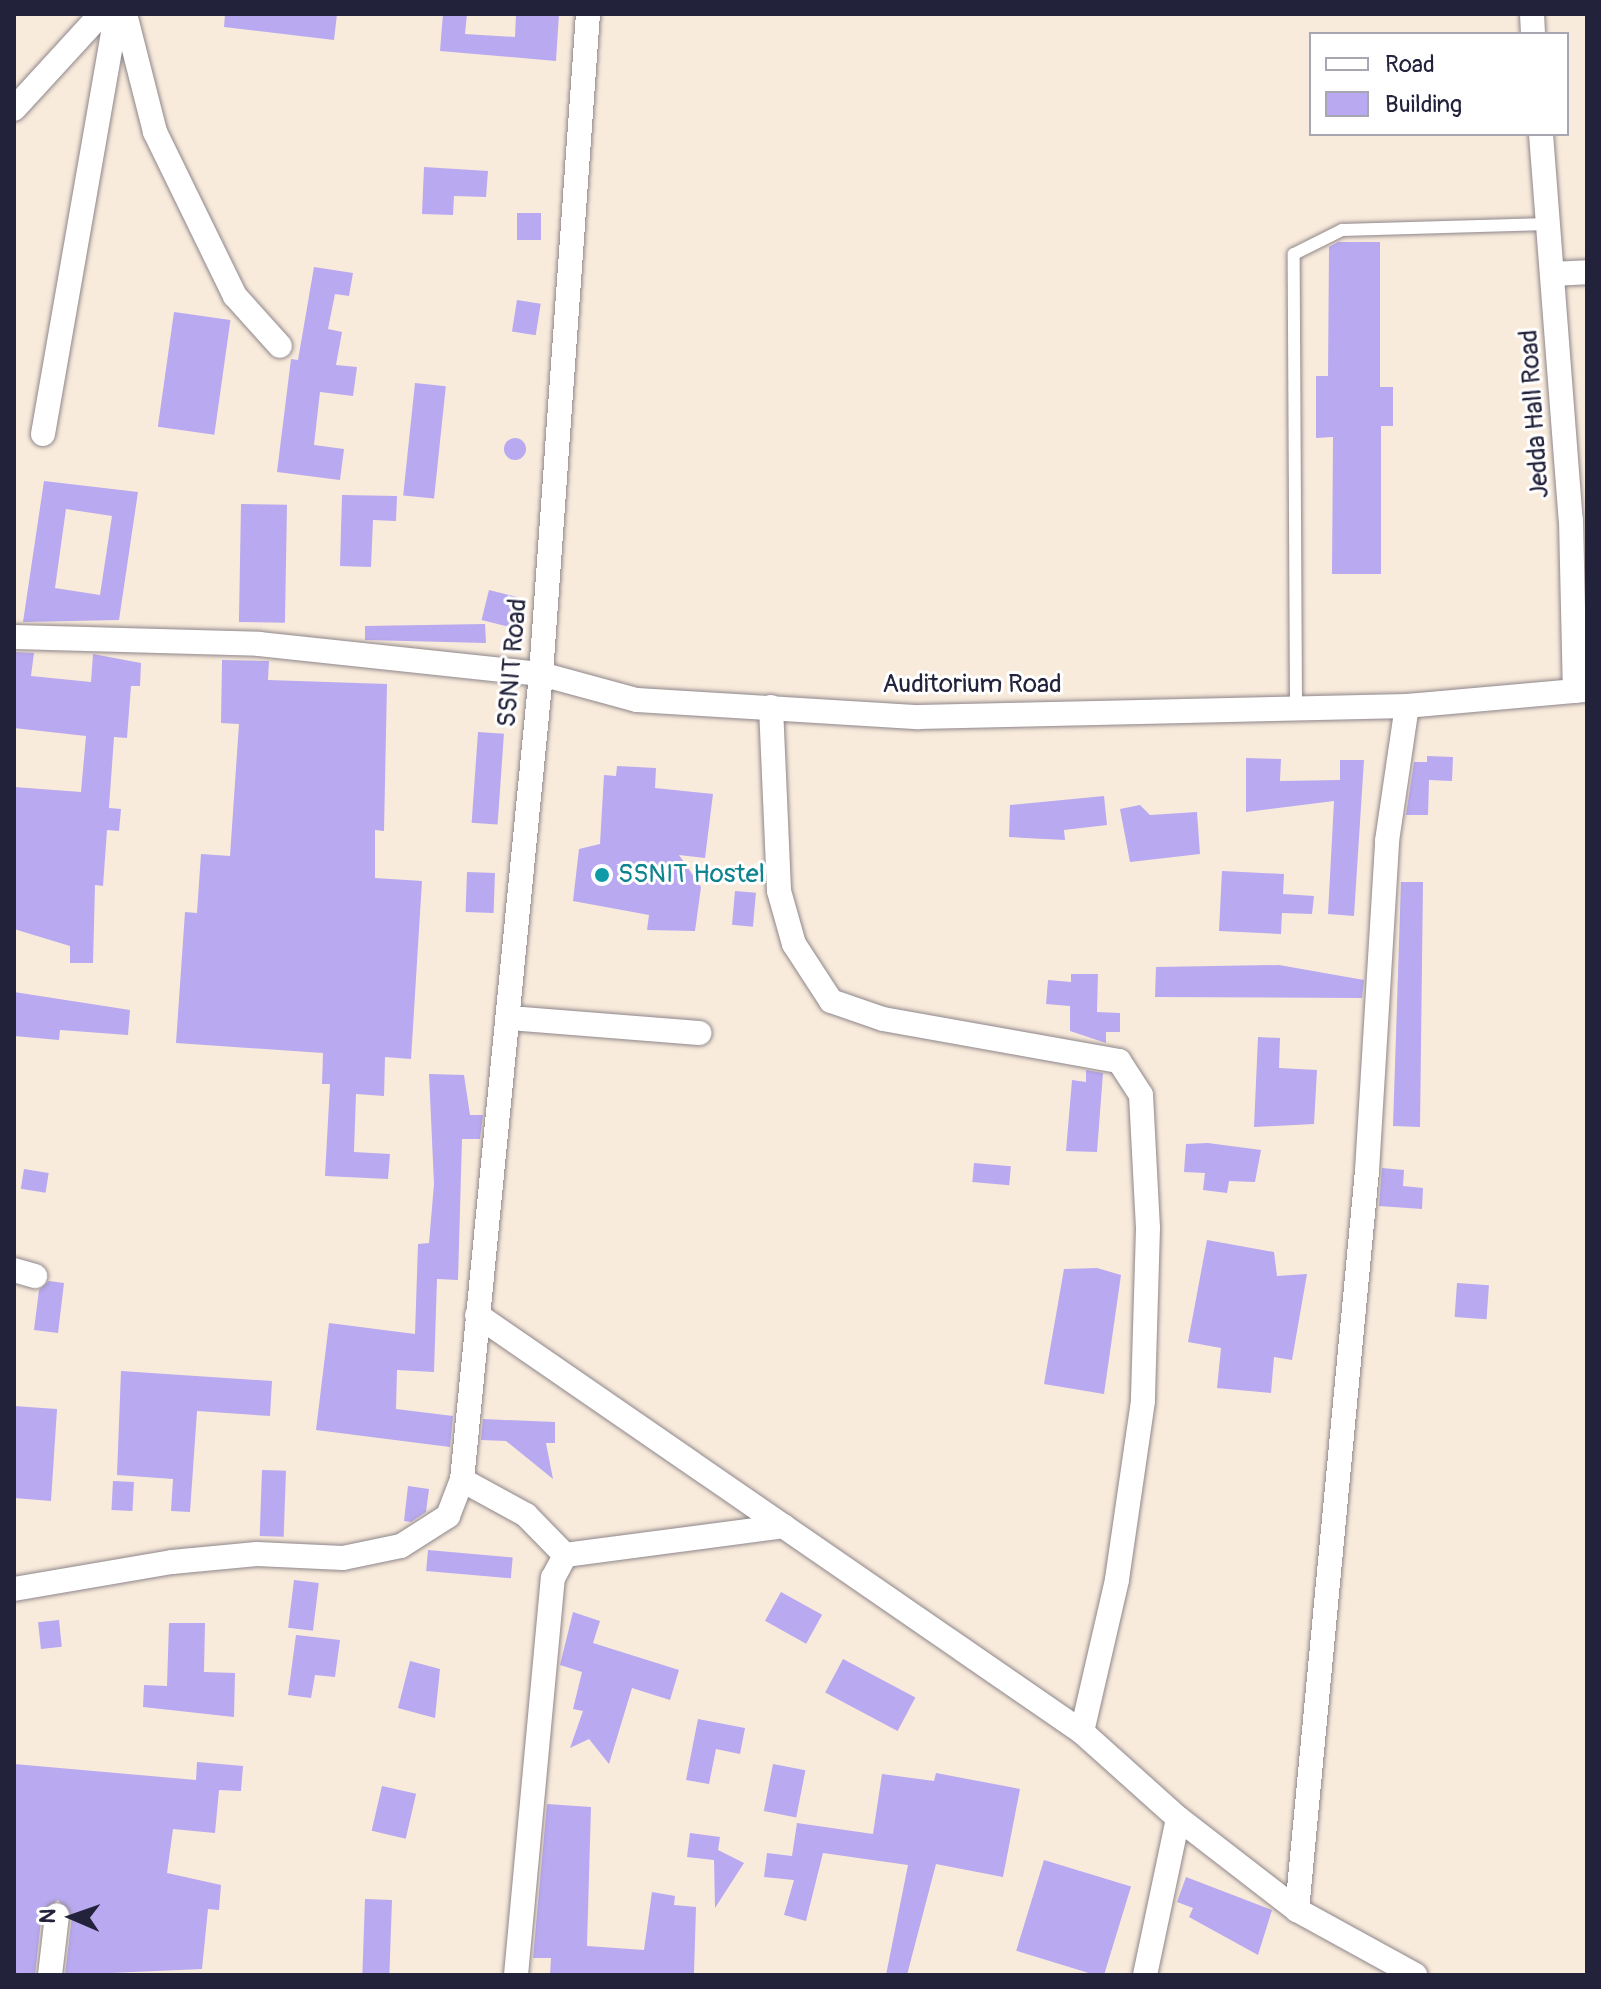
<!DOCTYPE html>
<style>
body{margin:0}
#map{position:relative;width:1601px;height:1989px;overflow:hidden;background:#f9ebdb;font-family:Pangolin,sans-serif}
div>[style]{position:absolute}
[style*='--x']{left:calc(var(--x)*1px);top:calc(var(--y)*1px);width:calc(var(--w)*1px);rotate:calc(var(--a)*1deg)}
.building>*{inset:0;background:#b8a9f0;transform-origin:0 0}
.round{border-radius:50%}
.roads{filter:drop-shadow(0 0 2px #8e868b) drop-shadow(0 0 2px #8e868b)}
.service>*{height:12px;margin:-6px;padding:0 6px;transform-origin:6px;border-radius:6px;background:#fff}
.minor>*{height:24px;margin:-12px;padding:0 12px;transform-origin:12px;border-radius:12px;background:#fff}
.dots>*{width:22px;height:22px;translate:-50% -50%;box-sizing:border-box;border:4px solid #fff;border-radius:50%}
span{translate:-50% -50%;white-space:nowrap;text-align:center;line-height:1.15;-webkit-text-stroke:6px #fff;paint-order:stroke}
.street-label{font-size:26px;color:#22223b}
.culture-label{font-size:26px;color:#0d838f}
.left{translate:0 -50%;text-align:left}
.frame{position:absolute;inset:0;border:16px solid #22223b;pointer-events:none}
.legend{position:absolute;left:1309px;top:32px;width:260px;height:104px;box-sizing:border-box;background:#fff;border:2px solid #a7a7b1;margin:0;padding:10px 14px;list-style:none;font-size:24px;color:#22223b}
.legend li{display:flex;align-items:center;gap:16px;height:40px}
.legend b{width:40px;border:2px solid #a7a7b1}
.north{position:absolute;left:32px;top:1877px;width:80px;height:80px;-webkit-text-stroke:6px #fff;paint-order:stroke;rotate:272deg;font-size:22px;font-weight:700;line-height:32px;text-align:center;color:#22223b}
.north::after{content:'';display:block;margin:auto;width:28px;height:36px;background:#22223b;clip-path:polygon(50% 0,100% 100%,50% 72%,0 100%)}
</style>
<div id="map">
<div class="building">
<i style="clip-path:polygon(225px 14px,337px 14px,334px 40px,224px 27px)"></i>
<i style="clip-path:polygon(443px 14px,467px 14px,465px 34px,515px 37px,516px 14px,559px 14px,556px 61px,440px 51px)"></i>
<i style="clip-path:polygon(424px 167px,488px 171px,486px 197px,454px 196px,453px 215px,422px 214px)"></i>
<i style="left:517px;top:213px;width:24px;height:27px"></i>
<i style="clip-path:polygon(1338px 242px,1380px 242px,1380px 387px,1393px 387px,1393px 426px,1381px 426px,1381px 574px,1332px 574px,1333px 437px,1316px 438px,1316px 376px,1328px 376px,1329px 247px)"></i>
<i style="clip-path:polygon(314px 267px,353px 273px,349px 296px,335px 294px,328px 329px,342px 332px,336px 365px,357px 367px,353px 396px,320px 392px,314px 445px,344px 449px,340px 480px,277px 472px,291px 359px,298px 360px)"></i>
<i style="left:517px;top:300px;width:24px;height:32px;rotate:9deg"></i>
<i style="left:174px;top:312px;width:57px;height:116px;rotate:8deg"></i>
<i style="left:415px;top:383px;width:31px;height:113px;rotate:6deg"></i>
<i class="round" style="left:504px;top:438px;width:22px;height:22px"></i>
<i style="clip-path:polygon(evenodd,44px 481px,138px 492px,119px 620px,23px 622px,44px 481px,66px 509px,112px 516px,100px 595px,55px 588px,66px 509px)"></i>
<i style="clip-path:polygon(342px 495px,397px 496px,396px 521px,373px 520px,371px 567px,340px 566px)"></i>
<i style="left:241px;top:504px;width:46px;height:118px;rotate:1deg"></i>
<i style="left:489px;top:590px;width:29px;height:31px;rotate:14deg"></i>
<i style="clip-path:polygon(485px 624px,486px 643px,365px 640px,365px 626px)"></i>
<i style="clip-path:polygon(14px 652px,34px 653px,31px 676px,91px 682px,93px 654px,141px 663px,140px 686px,131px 686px,127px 738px,114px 737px,109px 808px,121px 809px,119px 831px,107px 830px,103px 886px,95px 885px,93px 963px,70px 963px,70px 946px,14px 929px,14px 787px,81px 792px,86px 736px,14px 728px)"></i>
<i style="clip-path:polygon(222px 660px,269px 661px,268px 680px,387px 684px,384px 831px,375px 830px,375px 878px,422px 881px,411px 1059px,385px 1057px,384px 1096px,356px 1094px,354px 1152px,390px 1154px,388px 1179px,325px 1176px,330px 1084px,322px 1084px,323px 1053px,176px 1043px,185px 912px,197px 913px,201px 854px,230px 856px,239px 724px,221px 723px)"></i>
<i style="left:478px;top:732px;width:26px;height:91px;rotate:4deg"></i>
<i style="clip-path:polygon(1427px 756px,1453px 757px,1452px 781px,1429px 780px,1428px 815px,1406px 815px,1414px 762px,1427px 762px)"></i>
<i style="clip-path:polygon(1246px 758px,1281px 759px,1280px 781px,1340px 780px,1340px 760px,1364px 760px,1354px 916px,1328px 914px,1334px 801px,1246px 812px)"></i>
<i style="clip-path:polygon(617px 766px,656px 768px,655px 788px,713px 794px,705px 858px,679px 855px,701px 887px,695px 931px,647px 930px,649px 915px,573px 901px,579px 849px,600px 844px,604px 775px,616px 776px)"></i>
<i style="clip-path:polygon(1104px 796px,1107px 825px,1064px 830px,1065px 840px,1009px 837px,1010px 805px)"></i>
<i style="clip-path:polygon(1140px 805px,1150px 815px,1197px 812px,1200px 854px,1130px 862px,1120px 809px)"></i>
<i style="clip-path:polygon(1222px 871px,1284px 874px,1283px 894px,1314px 896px,1312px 914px,1282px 913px,1281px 934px,1219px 931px)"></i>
<i style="left:467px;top:872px;width:28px;height:40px;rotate:2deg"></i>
<i style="clip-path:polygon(1401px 882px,1423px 882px,1420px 1127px,1393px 1126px)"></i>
<i style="left:735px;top:891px;width:21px;height:34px;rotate:5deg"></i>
<i style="clip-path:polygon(1279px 965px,1364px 980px,1362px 998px,1155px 997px,1156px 967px)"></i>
<i style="clip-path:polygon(1071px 974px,1098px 974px,1097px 1012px,1120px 1013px,1120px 1032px,1106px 1032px,1106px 1043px,1070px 1031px,1070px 1006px,1046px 1004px,1048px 980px,1071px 982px)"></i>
<i style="clip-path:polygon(14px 992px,130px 1010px,128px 1035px,60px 1030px,59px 1040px,14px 1036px)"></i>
<i style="clip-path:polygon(1258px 1037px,1280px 1038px,1279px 1068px,1317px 1070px,1314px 1124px,1254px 1127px)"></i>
<i style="clip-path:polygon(1086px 1070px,1103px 1073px,1097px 1152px,1066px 1151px,1072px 1080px,1086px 1082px)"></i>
<i style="clip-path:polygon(429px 1074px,464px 1075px,470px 1115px,483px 1115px,480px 1139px,462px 1139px,458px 1280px,437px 1279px,434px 1372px,397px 1370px,396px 1409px,453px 1416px,450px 1447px,316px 1430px,329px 1323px,415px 1334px,418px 1244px,429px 1243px,434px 1184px)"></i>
<i style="clip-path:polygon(1208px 1143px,1261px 1150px,1255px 1182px,1229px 1181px,1227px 1193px,1203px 1190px,1205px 1173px,1184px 1172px,1186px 1144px)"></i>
<i style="left:974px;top:1163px;width:37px;height:19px;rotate:5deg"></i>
<i style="clip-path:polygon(1382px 1168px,1404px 1170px,1403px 1186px,1423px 1188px,1422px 1209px,1379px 1206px)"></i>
<i style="left:24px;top:1169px;width:25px;height:20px;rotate:9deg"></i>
<i style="clip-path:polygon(1207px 1240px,1274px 1252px,1277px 1276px,1307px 1274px,1292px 1360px,1274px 1357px,1271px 1393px,1217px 1388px,1221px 1348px,1188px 1342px)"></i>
<i style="clip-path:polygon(1097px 1268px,1121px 1275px,1104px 1394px,1044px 1384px,1064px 1269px)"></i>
<i style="clip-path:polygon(49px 1281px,64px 1283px,58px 1333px,34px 1330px,39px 1290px)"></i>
<i style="left:1457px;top:1283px;width:32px;height:34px;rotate:4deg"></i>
<i style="clip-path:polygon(121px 1371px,272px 1381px,270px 1416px,197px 1411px,190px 1512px,171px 1511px,173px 1479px,117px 1475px)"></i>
<i style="clip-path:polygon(14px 1406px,57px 1409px,51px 1501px,14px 1498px)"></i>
<i style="clip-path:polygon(483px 1419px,555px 1422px,555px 1443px,546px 1443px,553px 1479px,506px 1441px,481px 1440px)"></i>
<i style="left:262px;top:1470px;width:24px;height:66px;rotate:2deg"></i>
<i style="left:113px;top:1481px;width:21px;height:29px;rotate:3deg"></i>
<i style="clip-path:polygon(408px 1486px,429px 1489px,426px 1512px,411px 1522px,404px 1521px)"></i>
<i style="left:428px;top:1550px;width:85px;height:21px;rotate:5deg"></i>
<i style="left:294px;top:1580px;width:25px;height:48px;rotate:7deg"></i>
<i style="left:781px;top:1592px;width:47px;height:33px;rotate:29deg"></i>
<i style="clip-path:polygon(573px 1612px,600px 1621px,593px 1643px,679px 1670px,670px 1700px,632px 1688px,609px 1764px,589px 1739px,570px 1748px,583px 1711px,573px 1709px,582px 1672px,560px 1665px)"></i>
<i style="left:59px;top:1620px;width:27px;height:21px;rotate:84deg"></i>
<i style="clip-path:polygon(169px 1623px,205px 1623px,204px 1672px,235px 1673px,234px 1717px,143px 1707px,144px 1685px,167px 1686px)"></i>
<i style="clip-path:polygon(296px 1635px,340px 1640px,335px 1677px,315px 1675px,311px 1698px,288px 1695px)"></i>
<i style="left:843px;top:1659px;width:82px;height:38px;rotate:28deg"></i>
<i style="clip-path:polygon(410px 1661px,440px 1669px,435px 1718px,398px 1708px)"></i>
<i style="clip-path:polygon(698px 1719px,745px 1728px,740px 1754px,716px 1749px,709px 1784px,686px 1780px)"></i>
<i style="clip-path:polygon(197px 1762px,243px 1766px,241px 1791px,219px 1790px,215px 1833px,173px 1829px,167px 1873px,221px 1885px,219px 1910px,208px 1909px,202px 1969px,65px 1975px,72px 1916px,58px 1900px,42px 1912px,35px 1975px,14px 1975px,14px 1764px,196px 1780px)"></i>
<i style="left:773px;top:1764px;width:33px;height:48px;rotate:11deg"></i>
<i style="clip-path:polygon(936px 1773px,1020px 1789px,1003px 1877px,936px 1864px,907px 1975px,886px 1975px,908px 1865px,823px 1853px,806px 1921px,784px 1915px,794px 1880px,764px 1877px,767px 1853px,792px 1856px,797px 1823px,873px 1834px,882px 1774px,934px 1781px)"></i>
<i style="left:382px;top:1786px;width:35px;height:46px;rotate:13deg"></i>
<i style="clip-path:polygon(547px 1804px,591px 1807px,587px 1946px,644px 1950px,652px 1892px,675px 1896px,674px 1905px,696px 1907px,694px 1973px,550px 1975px,551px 1958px,533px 1958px)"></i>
<i style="clip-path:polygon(690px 1833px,720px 1837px,718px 1850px,744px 1863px,715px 1908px,714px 1860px,687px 1857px)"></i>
<i style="left:1044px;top:1860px;width:91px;height:95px;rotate:17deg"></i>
<i style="clip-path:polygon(1186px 1877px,1272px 1910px,1258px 1955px,1189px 1917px,1193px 1908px,1177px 1902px)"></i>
<i style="left:365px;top:1899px;width:27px;height:76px;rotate:2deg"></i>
</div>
<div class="roads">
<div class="service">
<i style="--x:1296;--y:707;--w:453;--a:-90.3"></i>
<i style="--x:1294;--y:254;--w:54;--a:-26.6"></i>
<i style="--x:1342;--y:230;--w:206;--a:-1.7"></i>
</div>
<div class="minor">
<i style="--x:125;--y:14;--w:122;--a:75.7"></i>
<i style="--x:155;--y:132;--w:182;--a:64"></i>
<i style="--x:235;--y:296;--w:67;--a:48"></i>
<i style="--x:1532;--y:14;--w:20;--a:87"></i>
<i style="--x:14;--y:109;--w:129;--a:-47.5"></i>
<i style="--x:1541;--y:134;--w:387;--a:85.6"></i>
<i style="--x:1571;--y:520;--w:171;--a:88.7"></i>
<i style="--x:1552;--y:274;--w:35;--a:-3"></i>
<i style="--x:43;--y:434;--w:426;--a:-80.1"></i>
<i style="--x:14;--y:637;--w:245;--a:1.6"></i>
<i style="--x:259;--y:644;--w:284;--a:6.1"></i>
<i style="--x:541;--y:674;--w:99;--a:15.2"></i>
<i style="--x:637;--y:700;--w:282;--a:3.5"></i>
<i style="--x:918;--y:717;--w:489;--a:-1.3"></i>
<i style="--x:1407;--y:706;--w:181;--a:-5.1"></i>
<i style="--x:771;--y:707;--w:184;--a:87.5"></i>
<i style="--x:779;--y:891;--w:55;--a:74.2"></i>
<i style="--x:794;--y:944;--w:68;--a:57"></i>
<i style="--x:831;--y:1001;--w:55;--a:19.1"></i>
<i style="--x:883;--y:1019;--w:240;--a:10.1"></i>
<i style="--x:1119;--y:1061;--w:40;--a:57.1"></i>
<i style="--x:1141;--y:1095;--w:133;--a:87"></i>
<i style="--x:1148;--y:1228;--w:173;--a:91.7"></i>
<i style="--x:1143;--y:1401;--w:181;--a:98.3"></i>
<i style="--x:1117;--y:1580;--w:156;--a:103"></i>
<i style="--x:509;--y:1018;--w:191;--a:4.5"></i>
<i style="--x:14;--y:1270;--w:22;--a:16"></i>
<i style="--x:477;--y:1315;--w:735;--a:34.58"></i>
<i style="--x:1082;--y:1732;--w:129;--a:41.9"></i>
<i style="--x:1178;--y:1818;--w:150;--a:37.7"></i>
<i style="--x:1297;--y:1910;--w:135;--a:28.8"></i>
<i style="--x:462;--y:1480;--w:73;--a:28.7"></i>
<i style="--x:526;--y:1515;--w:56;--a:45.7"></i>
<i style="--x:565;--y:1555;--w:221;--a:-7.5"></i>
<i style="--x:14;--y:1589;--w:160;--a:-9.7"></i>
<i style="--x:172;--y:1562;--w:85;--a:-5.4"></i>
<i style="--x:257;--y:1554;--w:86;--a:2.7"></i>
<i style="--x:343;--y:1558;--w:59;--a:-11.7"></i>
<i style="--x:401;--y:1546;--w:56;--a:-32.6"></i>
<i style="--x:448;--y:1516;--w:39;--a:-69"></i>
<i style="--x:462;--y:1480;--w:810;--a:-84.4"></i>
<i style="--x:541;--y:674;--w:662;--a:-85.93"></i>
<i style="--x:1297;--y:1910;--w:742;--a:-84.59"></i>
<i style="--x:1367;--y:1171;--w:331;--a:-86.5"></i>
<i style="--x:1387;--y:841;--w:136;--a:-81.6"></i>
<i style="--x:50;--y:1975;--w:60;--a:-83.3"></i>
<i style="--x:516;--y:1975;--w:399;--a:-84.7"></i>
<i style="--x:553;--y:1578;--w:26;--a:-62"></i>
<i style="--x:1145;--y:1975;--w:160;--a:-78.1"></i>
</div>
</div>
<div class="dots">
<i style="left:602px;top:875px;background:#0f9aa8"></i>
</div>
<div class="street-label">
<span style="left:1535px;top:414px;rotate:-94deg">Jedda Hall Road</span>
<span style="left:513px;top:663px;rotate:-85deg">SSNIT Road</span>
<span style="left:972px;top:685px">Auditorium Road</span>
</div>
<div class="culture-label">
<span class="left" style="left:618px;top:875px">SSNIT Hostel</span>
</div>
<div class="frame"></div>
<ul class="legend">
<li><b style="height:10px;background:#fff"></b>Road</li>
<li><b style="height:22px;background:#b8a9f0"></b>Building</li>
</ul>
<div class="north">N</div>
</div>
